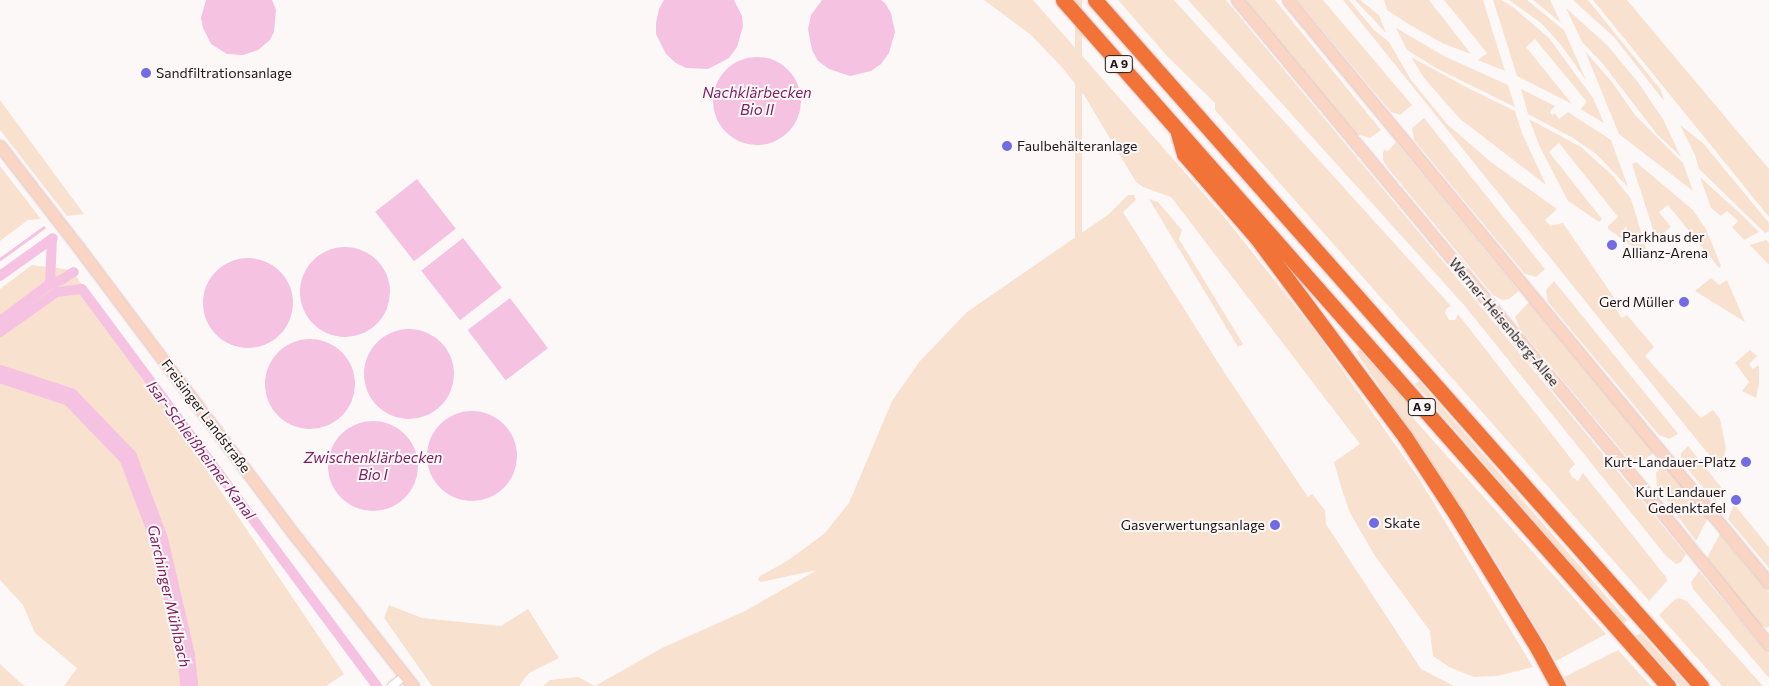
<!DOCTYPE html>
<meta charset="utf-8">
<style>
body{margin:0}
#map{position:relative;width:1769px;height:686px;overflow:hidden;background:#fdf8f8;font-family:Commissioner,sans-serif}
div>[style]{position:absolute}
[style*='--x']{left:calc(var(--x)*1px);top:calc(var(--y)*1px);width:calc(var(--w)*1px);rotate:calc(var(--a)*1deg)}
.green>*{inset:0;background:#f8e2cf;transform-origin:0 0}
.water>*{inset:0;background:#f6c2e1;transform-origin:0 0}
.round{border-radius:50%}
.stream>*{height:3px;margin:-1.5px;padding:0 1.5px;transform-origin:1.5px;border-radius:1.5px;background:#f6c2e1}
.canal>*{height:10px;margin:-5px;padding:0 5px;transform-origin:5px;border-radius:5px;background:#f6c2e1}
.river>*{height:18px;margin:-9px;padding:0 9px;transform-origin:9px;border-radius:9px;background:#f6c2e1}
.roads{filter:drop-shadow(0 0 1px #dac4c3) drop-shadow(0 0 1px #dac4c3)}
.street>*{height:8px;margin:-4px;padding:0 4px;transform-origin:4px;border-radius:4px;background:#fff}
.secondary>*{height:11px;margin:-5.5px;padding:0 5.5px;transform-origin:5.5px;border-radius:5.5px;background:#fbd5c3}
.highway>*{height:15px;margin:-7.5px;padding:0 7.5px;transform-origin:7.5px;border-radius:7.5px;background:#f27338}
.dots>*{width:14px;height:14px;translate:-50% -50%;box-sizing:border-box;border:2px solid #fdf8f8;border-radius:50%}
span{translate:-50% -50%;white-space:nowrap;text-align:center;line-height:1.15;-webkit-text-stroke:4px #fdf8f8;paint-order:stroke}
.shield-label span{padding:1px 4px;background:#fdf8f8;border:1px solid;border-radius:4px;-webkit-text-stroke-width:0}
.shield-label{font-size:12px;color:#1f1717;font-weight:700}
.poi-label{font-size:14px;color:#1f1717}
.left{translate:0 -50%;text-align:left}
.right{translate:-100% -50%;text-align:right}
.street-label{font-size:14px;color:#1f1717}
.water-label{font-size:15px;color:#7e2062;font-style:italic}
</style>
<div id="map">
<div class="green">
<i style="clip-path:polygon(984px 0,1033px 0,1226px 219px,1317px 334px,1418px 477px,1533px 667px,1497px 676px,1474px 677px,1449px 667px,1433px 656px,1430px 631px,1375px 556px,1350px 513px,1342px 490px,1334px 462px,1360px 444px,1171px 197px,1143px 187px,1136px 182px,1084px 95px,1060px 65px,1031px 35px)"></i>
<i style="left:1075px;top:0;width:7px;height:317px"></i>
<i style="clip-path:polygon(1118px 0,1174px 0,1451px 306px,1446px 309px,1445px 313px,1449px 320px,1455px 320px,1458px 314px,1575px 464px,1569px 471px,1572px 477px,1578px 481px,1583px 473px,1666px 577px,1667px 581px,1649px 601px,1215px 110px,1215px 103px,1167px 56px)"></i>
<i style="clip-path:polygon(1188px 0,1226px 0,1686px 554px,1681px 562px,1676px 564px,1666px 556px,1464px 305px)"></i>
<i style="clip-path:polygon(1245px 0,1275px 0,1381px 130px,1370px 138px,1356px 134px)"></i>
<i style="clip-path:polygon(1297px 0,1323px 0,1412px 105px,1400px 115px,1391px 112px)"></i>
<i style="clip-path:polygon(1343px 0,1349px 0,1373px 29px,1389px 42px,1411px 80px,1447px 124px,1491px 162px,1557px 209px,1545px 220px,1550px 226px,1563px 223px,1617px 302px,1615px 308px,1622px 318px,1627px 315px,1654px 347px,1645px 356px,1701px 418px,1713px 410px,1720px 419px,1726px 448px,1721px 470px)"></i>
<i style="clip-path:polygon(1355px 0,1360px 0,1379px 15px,1386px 33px)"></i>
<i style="clip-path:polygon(1384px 0,1429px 0,1471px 54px,1444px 44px,1410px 25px,1387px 10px)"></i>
<i style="clip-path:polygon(1444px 0,1483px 0,1505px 71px,1478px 60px,1487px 53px)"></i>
<i style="clip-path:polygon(1493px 0,1501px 0,1513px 7px,1549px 38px,1593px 98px,1604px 123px,1580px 109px,1587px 102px,1535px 39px,1526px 47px,1572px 104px,1517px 76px)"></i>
<i style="clip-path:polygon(1509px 0,1527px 0,1564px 30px,1586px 80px,1561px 45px,1541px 23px)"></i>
<i style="clip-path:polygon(1533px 0,1550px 0,1561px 23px,1543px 8px)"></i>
<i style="clip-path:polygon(1573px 0,1588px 0,1661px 90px,1664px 101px,1614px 37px)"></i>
<i style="clip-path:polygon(1593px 0,1627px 0,1769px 169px,1769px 217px)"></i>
<i style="clip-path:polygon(1566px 8px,1607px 45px,1637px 81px,1663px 119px,1681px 157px,1656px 133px,1603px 64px,1582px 42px)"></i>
<i style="clip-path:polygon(1396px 28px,1444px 56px,1508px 85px,1515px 107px,1436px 68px,1407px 50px)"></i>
<i style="clip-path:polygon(1585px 51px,1612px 82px,1635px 115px,1683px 163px,1693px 191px,1619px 134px)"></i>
<i style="clip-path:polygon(1411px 57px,1468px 88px,1515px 111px,1522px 133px,1546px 185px,1460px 119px,1424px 78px)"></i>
<i style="clip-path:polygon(1521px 89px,1555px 106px,1550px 111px,1552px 115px,1555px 113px,1559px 119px,1568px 112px,1611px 140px,1628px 187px,1596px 154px,1573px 138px,1528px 114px)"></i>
<i style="clip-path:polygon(0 100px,84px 214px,67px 216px,0 130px)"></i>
<i style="clip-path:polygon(1424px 118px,1545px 269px,1536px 277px,1525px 274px,1414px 140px,1412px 128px)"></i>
<i style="clip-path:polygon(1529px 119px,1581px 147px,1613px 176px,1631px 199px,1649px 258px,1608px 229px,1608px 226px,1618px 217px,1559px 143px,1549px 152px,1602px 219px,1599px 222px,1568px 201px,1540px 147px)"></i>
<i style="clip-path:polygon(1680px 125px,1703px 143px,1769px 223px,1769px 231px,1765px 233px,1699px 169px,1695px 155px)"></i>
<i style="clip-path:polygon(1396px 142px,1519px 291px,1509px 299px,1502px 300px,1493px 295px,1387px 167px,1383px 160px,1383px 153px,1384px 150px,1388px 151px)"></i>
<i style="clip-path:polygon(1636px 162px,1693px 210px,1706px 229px,1721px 266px,1719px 268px,1668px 205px,1659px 212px,1671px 227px,1656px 239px,1632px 164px)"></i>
<i style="clip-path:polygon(0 166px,41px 219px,28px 220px,0 241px)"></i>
<i style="clip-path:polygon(1700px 177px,1744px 217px,1759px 232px,1744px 240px,1732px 227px,1738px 221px,1727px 211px,1721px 216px,1711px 208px)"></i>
<i style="clip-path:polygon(1128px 195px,1134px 195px,1136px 200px,1123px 212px,1224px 372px,1308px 497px,1312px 494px,1325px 510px,1326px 524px,1421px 669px,1454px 686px,543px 686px,550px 680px,578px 677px,595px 686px,662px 648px,745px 611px,817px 570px,761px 582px,758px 580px,760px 576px,787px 561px,824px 534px,849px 503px,892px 401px,920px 361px,967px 312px,1109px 214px)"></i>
<i style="clip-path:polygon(1149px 199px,1158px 202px,1182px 230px,1179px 239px,1243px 344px,1238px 347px)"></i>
<i style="clip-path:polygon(1766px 240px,1769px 243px,1769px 265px,1750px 245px)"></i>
<i style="clip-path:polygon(32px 265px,72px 270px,344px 674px,326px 686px,64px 686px,77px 668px,35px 633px,23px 605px,0 580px,0 289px)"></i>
<i style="clip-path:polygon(1711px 278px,1719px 285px,1727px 280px,1745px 322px,1695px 291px)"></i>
<i style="clip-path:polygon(1554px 281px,1675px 430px,1678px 434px,1669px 439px,1659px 435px,1548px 302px,1546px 290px)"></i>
<i style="clip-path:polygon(1529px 302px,1654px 453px,1639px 463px,1628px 458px,1520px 329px,1515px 317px)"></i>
<i style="clip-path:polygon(1360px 350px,1410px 406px,1414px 413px,1413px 418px,1606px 634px,1556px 661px,1480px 535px,1356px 352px)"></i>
<i style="clip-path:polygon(1750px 350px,1757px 356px,1749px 364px,1753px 369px,1758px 365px,1759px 367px,1759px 384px,1756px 398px,1742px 391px,1749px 382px,1735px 363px)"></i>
<i style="left:1419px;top:381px;width:317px;height:5px;rotate:49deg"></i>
<i style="clip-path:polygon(1688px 446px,1721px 487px,1715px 502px,1681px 461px,1681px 453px)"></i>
<i style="clip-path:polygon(1664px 464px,1708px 518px,1696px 541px,1657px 487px,1656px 473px)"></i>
<i style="clip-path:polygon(1734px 504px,1769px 547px,1769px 568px,1728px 519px)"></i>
<i style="clip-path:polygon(1720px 534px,1769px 593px,1769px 627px,1767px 628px,1759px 625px,1707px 558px)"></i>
<i style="clip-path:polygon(1699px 571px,1769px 654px,1769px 678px,1693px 589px,1691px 582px)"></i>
<i style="clip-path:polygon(1679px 598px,1687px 601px,1692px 607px,1763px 686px,1722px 686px,1659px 615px,1674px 600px)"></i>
<i style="clip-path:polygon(389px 605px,422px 618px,501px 626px,528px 609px,559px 658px,529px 673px,519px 686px,432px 686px,384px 618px)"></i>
<i style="clip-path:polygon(1641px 633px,1674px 670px,1689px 686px,1680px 686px,1636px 636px)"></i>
<i style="clip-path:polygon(1618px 650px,1651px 686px,1569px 686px,1564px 677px)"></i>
<i style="clip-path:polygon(0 664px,23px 685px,27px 686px,0 686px)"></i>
</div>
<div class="water">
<i style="clip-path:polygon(206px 0,272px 0,276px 10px,274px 32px,270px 40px,258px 50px,243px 55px,227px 54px,211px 44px,203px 28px,201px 18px)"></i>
<i style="clip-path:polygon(664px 0,734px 0,742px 16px,743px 26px,737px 47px,729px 58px,708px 69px,686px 68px,676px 63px,666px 54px,656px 34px,656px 23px,659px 9px)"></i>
<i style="clip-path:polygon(822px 0,881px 0,885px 3px,891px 13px,895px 32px,889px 53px,881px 64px,871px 71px,850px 76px,829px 69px,818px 61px,812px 50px,808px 29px,811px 15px)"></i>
<i class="round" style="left:713px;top:57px;width:88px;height:88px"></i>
<i style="left:417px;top:179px;width:63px;height:53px;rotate:52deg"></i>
<i style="left:463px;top:238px;width:63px;height:53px;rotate:52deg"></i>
<i class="round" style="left:300px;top:247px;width:90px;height:90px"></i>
<i class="round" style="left:203px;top:258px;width:90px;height:90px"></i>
<i style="left:510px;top:298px;width:63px;height:53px;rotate:53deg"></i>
<i class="round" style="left:364px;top:329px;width:90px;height:90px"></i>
<i class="round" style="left:265px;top:339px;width:90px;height:90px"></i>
<i class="round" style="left:427px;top:411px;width:90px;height:90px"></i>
<i class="round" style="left:328px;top:421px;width:90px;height:90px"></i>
</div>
<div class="stream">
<i style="--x:0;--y:259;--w:54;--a:-36"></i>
</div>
<div class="canal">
<i style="--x:0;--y:276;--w:65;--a:-35.6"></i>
<i style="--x:50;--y:284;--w:45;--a:-87.5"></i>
<i style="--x:0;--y:321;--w:62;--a:-36.5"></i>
<i style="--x:50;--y:284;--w:12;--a:-20"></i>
<i style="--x:61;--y:280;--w:15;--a:-32"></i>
<i style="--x:0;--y:332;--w:70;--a:-35.1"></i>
<i style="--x:57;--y:292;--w:25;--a:-7"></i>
<i style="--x:82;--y:289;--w:495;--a:53.4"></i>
</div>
<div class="river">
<i style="--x:0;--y:374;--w:74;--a:18.2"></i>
<i style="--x:70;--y:397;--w:83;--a:46"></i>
<i style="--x:128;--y:457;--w:88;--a:69.3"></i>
<i style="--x:159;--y:539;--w:119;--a:76.9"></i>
<i style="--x:186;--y:655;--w:31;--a:84"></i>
</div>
<div class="roads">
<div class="street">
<i style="--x:392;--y:686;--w:16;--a:-38"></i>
</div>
<div class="secondary">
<i style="--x:1237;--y:0;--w:621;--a:50.29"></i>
<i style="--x:1634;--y:478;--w:215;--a:51"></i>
<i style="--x:1288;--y:0;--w:756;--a:50.48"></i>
<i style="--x:0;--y:146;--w:129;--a:52.2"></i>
<i style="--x:79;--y:248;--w:363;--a:53.1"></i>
<i style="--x:297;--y:538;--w:188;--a:51.9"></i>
</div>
<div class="highway">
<i style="--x:1063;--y:0;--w:915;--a:48.59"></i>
<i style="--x:1095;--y:0;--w:915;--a:48.54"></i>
<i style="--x:1178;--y:133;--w:22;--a:74"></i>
<i style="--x:1184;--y:154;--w:110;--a:49.1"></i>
<i style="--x:1256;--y:237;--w:249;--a:53.3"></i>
<i style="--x:1405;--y:437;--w:91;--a:56.7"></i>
<i style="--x:1455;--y:513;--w:159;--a:58.6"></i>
<i style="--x:1538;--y:649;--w:42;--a:61.6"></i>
</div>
</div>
<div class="dots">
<i style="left:146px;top:73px;background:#716be5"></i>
<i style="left:1007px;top:146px;background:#716be5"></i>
<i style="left:1612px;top:245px;background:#716be5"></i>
<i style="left:1684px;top:302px;background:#716be5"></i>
<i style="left:1746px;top:462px;background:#716be5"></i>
<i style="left:1736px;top:500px;background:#716be5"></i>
<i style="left:1374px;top:523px;background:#716be5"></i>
<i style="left:1275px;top:525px;background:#716be5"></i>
</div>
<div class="shield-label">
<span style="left:1119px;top:64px">A 9</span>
<span style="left:1422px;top:407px">A 9</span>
</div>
<div class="poi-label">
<span class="left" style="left:156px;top:73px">Sandfiltrationsanlage</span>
<span class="left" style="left:1017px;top:146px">Faulbehälteranlage</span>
<span class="left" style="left:1622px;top:245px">Parkhaus der<br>Allianz-Arena</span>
<span class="right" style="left:1674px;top:302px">Gerd Müller</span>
<span class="right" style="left:1736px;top:462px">Kurt-Landauer-Platz</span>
<span class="right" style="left:1726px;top:500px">Kurt Landauer<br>Gedenktafel</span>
<span class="left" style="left:1384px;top:523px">Skate</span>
<span class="right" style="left:1265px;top:525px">Gasverwertungsanlage</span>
</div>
<div class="street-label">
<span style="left:1504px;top:322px;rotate:50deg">Werner-Heisenberg-Allee</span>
<span style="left:206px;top:416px;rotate:53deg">Freisinger Landstraße</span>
</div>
<div class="water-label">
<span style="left:757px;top:101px">Nachklärbecken<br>Bio II</span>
<span style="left:201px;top:450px;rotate:53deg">Isar-Schleißheimer Kanal</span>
<span style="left:373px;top:466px">Zwischenklärbecken<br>Bio I</span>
<span style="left:169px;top:596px;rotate:77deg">Garchinger Mühlbach</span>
</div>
</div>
